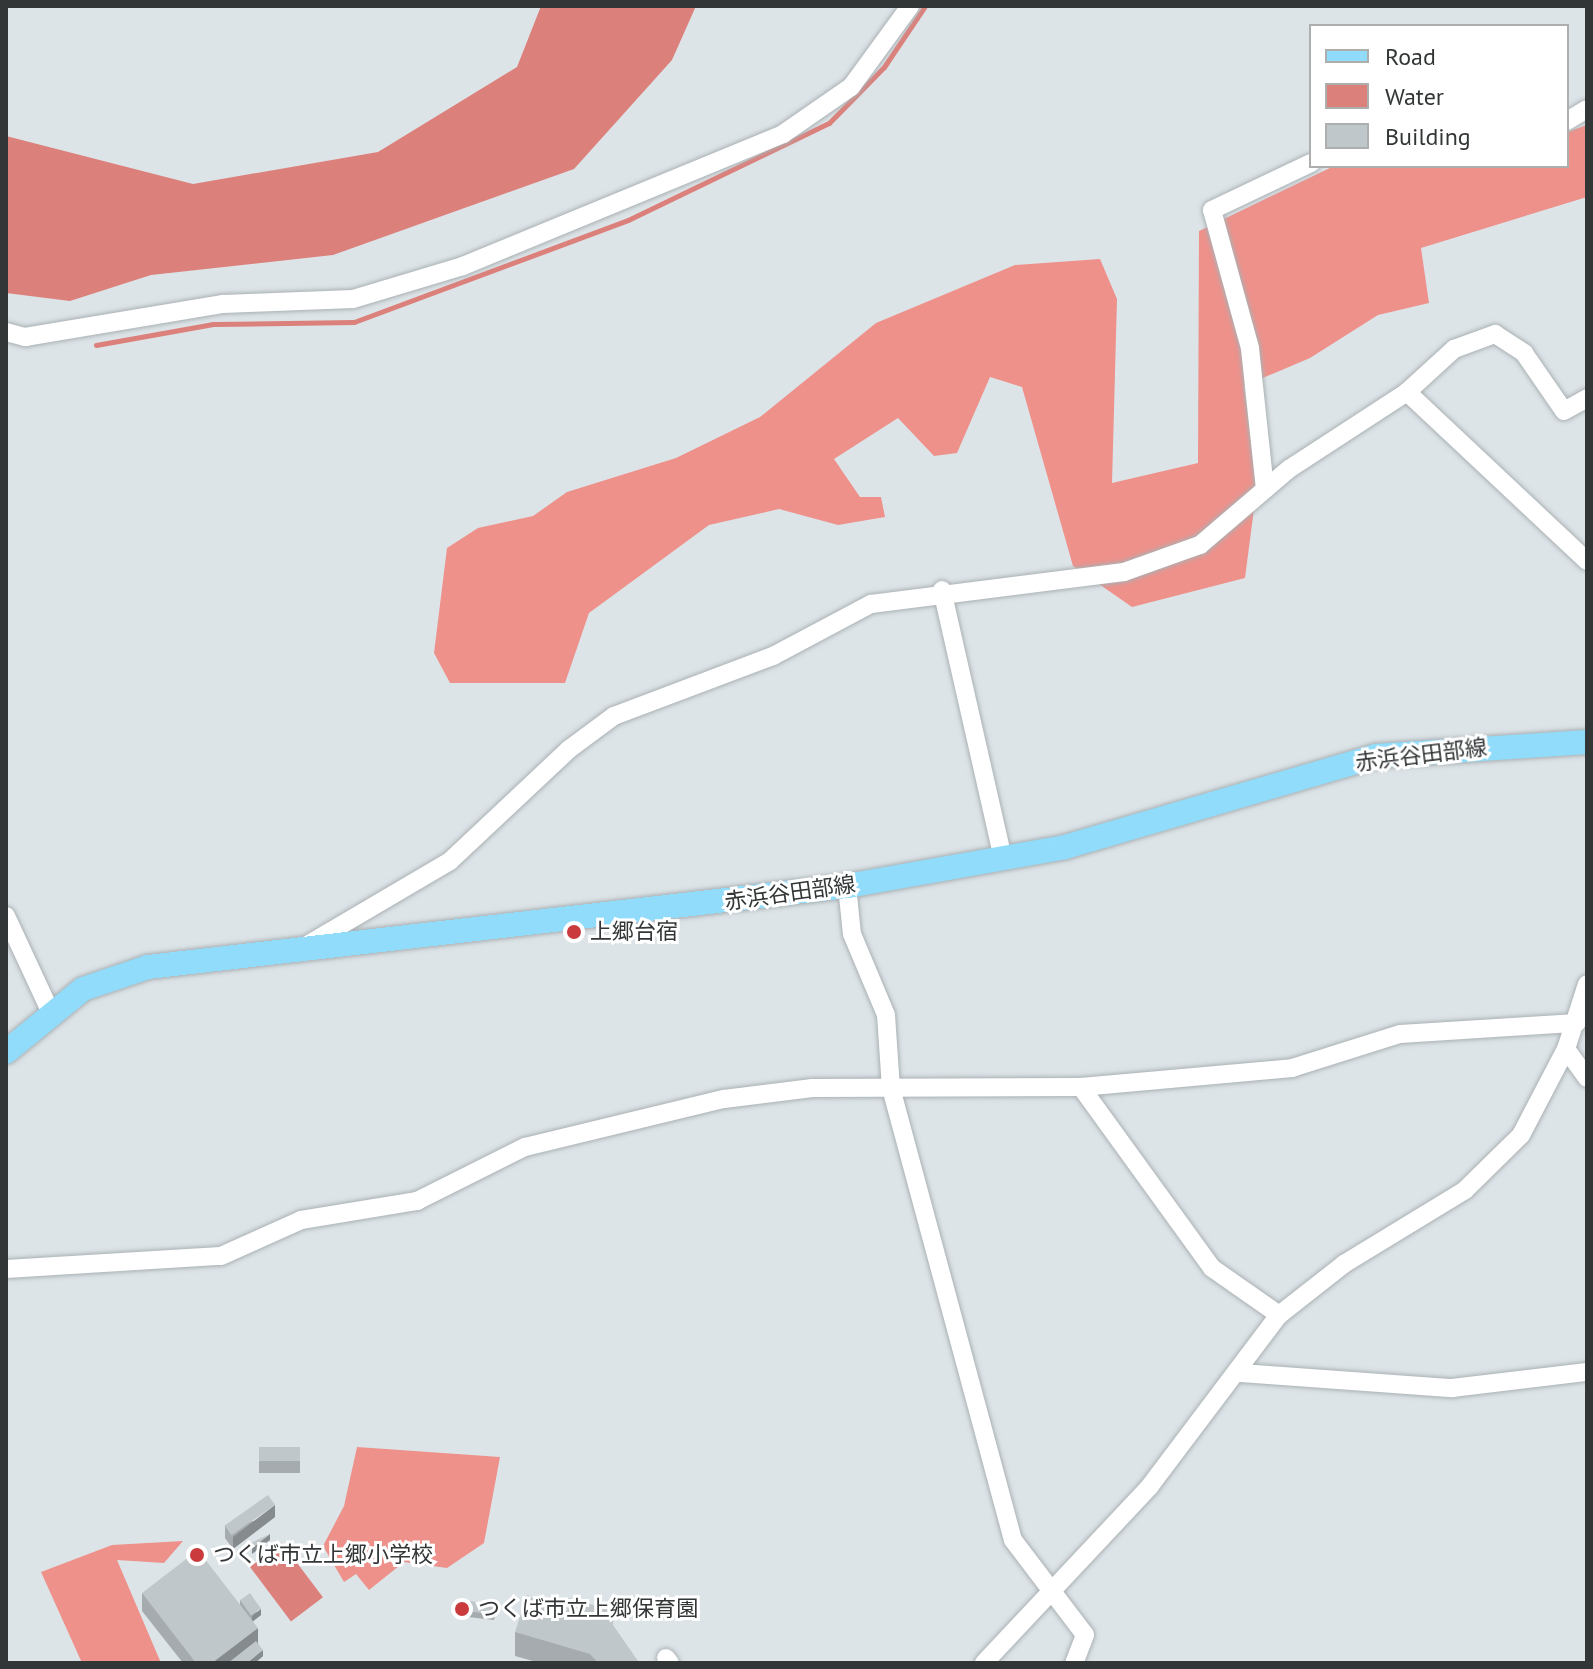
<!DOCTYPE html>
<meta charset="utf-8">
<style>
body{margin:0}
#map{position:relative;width:1593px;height:1669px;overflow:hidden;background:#dde4e8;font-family:"PT Sans","Noto Sans JP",sans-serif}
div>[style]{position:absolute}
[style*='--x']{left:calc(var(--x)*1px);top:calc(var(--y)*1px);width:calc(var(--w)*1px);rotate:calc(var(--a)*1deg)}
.forest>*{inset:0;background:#ee918b}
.water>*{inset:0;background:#dc807b;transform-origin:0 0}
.stream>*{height:5px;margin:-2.5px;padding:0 2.5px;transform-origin:2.5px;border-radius:2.5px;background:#dc807b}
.roads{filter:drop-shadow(0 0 2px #aab1b4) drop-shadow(0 0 2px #aab1b4)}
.minor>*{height:18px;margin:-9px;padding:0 9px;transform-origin:9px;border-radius:9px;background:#fff}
.major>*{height:24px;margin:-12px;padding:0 12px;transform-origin:12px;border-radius:12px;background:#91dcfb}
.wall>*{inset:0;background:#a5abaf;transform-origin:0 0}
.shaded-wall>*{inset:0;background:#868b8e}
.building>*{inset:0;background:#c0c7cb;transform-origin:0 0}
.dots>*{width:22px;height:22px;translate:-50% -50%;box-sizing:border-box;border:4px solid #fff;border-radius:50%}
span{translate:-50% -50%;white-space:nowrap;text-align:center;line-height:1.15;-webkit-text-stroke:6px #fff;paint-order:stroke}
.street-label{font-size:22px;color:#333637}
.poi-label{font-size:22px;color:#333637}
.left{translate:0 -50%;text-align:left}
.frame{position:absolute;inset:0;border:8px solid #333637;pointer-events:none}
.legend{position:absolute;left:1309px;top:24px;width:260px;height:144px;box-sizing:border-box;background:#fff;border:2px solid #adafaf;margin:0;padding:10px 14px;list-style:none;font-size:24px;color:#333637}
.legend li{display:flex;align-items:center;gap:16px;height:40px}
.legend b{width:40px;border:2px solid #adafaf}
</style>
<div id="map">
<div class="forest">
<i style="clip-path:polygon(1587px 125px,1587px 197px,1421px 248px,1429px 303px,1378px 315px,1310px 358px,1244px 386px,1257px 486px,1245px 578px,1132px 607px,1073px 566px,1022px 387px,990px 377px,957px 453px,934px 456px,898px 418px,834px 459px,860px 497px,881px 497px,885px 517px,838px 525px,779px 509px,709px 525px,589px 613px,565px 683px,450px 683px,434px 653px,447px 548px,478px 528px,533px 516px,567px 492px,676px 458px,760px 417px,876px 323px,1015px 265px,1100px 259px,1117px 299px,1112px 483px,1198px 463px,1199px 231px,1334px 166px,1567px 166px,1567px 132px)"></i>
<i style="clip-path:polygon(357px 1447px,500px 1457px,484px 1543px,447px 1568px,404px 1562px,369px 1590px,356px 1574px,344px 1582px,323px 1546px,344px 1506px)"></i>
<i style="clip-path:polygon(183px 1541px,164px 1563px,117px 1560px,161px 1663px,82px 1663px,41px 1572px,112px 1545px)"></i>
</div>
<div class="water">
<i style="clip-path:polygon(541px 6px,696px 6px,672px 60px,574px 169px,333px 255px,151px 275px,70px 301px,6px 293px,6px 136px,193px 184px,378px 152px,517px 67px)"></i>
<i style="left:282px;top:1543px;width:68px;height:40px;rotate:53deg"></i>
</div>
<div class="stream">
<i style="--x:96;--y:345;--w:119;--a:-10.2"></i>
<i style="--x:213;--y:324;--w:141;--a:-0.8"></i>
<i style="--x:354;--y:322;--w:292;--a:-20.4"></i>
<i style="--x:628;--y:220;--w:223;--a:-25.8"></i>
<i style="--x:829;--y:123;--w:78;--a:-45.5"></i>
<i style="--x:884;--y:67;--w:73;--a:-56.1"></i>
</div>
<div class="roads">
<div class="minor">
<i style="--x:1567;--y:121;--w:23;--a:-31"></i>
<i style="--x:6;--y:332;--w:20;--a:15"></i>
<i style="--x:25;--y:337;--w:201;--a:-9.5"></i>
<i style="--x:223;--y:304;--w:130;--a:-2.2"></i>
<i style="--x:353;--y:299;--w:115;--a:-16.7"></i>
<i style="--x:463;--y:266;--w:346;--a:-22.4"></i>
<i style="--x:783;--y:134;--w:83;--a:-34.7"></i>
<i style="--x:851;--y:87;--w:100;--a:-53.9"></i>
<i style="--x:1407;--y:392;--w:247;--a:43.2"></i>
<i style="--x:1265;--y:489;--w:142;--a:-96.1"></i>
<i style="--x:1250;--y:348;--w:143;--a:-105.4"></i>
<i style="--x:1212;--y:210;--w:110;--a:-25.4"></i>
<i style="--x:942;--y:590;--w:275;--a:77.2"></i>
<i style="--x:847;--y:886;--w:48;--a:84.1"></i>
<i style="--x:852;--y:934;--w:88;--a:67.2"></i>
<i style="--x:886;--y:1015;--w:73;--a:86.1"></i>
<i style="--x:891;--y:1088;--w:468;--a:74.9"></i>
<i style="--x:1013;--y:1540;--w:119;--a:52.8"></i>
<i style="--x:1085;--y:1635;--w:30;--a:111"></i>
<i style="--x:6;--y:916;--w:107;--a:65.1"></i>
<i style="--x:304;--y:947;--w:169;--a:-30.5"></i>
<i style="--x:450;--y:861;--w:162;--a:-43.2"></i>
<i style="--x:568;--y:750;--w:57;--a:-36.5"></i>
<i style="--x:614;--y:716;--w:170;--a:-20.7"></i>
<i style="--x:773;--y:656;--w:111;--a:-28"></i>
<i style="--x:871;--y:604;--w:255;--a:-7.2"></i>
<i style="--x:1124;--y:572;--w:81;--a:-19.6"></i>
<i style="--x:1200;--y:545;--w:117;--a:-40.5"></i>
<i style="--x:1289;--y:469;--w:141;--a:-33.1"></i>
<i style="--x:1407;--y:392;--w:64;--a:-42.5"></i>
<i style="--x:1454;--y:349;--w:44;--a:-20.1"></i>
<i style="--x:1495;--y:334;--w:35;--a:33"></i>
<i style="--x:1524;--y:353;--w:70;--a:55.4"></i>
<i style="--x:1564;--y:411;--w:26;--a:-29"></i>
<i style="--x:1566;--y:1049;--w:36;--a:54"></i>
<i style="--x:1081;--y:1087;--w:223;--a:54.1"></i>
<i style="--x:1212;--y:1268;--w:82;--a:35"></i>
<i style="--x:6;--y:1269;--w:215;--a:-3.5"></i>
<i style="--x:221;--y:1256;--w:88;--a:-24.2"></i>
<i style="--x:301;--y:1220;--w:118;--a:-9.3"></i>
<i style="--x:417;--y:1201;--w:121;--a:-26.6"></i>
<i style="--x:525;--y:1147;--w:205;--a:-13.6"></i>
<i style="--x:724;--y:1099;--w:89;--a:-7.1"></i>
<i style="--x:812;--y:1088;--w:269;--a:-0.2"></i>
<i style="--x:1081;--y:1087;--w:212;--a:-5.1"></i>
<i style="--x:1292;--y:1068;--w:113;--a:-17.5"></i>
<i style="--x:1400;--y:1034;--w:177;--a:-3.6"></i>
<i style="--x:1241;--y:1373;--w:212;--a:4.1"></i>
<i style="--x:1452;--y:1388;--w:136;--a:-6.8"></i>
<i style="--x:666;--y:1658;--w:6;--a:51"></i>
<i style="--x:984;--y:1663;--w:243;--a:-46.8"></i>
<i style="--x:1150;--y:1486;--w:214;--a:-53"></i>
<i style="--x:1279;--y:1315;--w:83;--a:-38.1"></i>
<i style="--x:1344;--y:1264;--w:142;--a:-31.4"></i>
<i style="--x:1465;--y:1190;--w:78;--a:-44.5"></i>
<i style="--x:1521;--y:1135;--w:97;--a:-62.4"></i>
<i style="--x:1566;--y:1049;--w:68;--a:-72.1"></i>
</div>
<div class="major">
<i style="--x:6;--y:1052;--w:99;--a:-39.3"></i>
<i style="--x:83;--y:989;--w:69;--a:-18.7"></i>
<i style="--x:148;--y:967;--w:704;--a:-6.61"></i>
<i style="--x:847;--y:886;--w:221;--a:-10.1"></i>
<i style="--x:1065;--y:847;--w:324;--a:-16.3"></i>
<i style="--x:1376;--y:756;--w:211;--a:-3.8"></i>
</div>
</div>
<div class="wall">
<i style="left:259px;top:1447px;width:41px;height:26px"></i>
<i style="clip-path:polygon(275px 1517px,233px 1549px,225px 1538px,225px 1526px)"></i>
<i style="clip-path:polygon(142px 1593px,240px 1606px,240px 1600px,261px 1615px,253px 1621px,258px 1643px,263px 1656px,255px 1663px,183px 1663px,142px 1611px)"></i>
<i style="clip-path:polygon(468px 1611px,496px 1611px,494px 1620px,468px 1617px)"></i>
<i style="clip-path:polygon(567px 1611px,614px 1627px,639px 1663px,540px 1663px,515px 1656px,515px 1632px)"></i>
</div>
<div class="shaded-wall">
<i style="clip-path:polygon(275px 1505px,275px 1517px,233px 1549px,233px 1537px)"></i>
<i style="clip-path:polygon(270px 1534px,270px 1540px,252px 1554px,252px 1548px)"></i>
<i style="clip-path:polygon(261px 1609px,261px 1615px,252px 1622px,252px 1616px)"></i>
<i style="clip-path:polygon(258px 1628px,258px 1646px,235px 1663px,212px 1663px)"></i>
<i style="clip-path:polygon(263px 1650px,263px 1656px,255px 1663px,247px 1663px)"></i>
</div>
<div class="building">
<i style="left:259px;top:1447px;width:41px;height:14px"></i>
<i style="left:268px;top:1495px;width:12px;height:53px;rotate:55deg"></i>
<i style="clip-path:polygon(270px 1534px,252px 1548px,249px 1544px)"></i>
<i style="clip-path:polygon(198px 1550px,258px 1628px,212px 1663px,196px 1663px,142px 1593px)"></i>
<i style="left:250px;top:1593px;width:19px;height:12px;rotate:55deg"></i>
<i style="clip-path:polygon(527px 1595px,567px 1611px,569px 1598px,614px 1611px,613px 1625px,639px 1663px,598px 1663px,590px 1654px,515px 1632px)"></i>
<i style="left:470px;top:1601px;width:26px;height:10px;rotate:9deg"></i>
<i style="clip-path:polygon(256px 1641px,263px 1650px,247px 1663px,228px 1663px)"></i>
</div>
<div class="dots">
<i style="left:574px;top:932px;background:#ca3b3e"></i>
<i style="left:197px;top:1555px;background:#ca3b3e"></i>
<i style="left:462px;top:1609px;background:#ca3b3e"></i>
</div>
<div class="street-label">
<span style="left:1421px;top:755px;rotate:-7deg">赤浜谷田部線</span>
<span style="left:790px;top:893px;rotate:-8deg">赤浜谷田部線</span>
</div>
<div class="poi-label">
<span class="left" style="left:590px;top:932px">上郷台宿</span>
<span class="left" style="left:213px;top:1555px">つくば市立上郷小学校</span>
<span class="left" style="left:478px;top:1609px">つくば市立上郷保育園</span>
</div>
<div class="frame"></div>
<ul class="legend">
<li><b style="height:10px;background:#91dcfb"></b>Road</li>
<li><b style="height:22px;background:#dc807b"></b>Water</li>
<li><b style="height:22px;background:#c0c7cb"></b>Building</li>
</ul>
</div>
